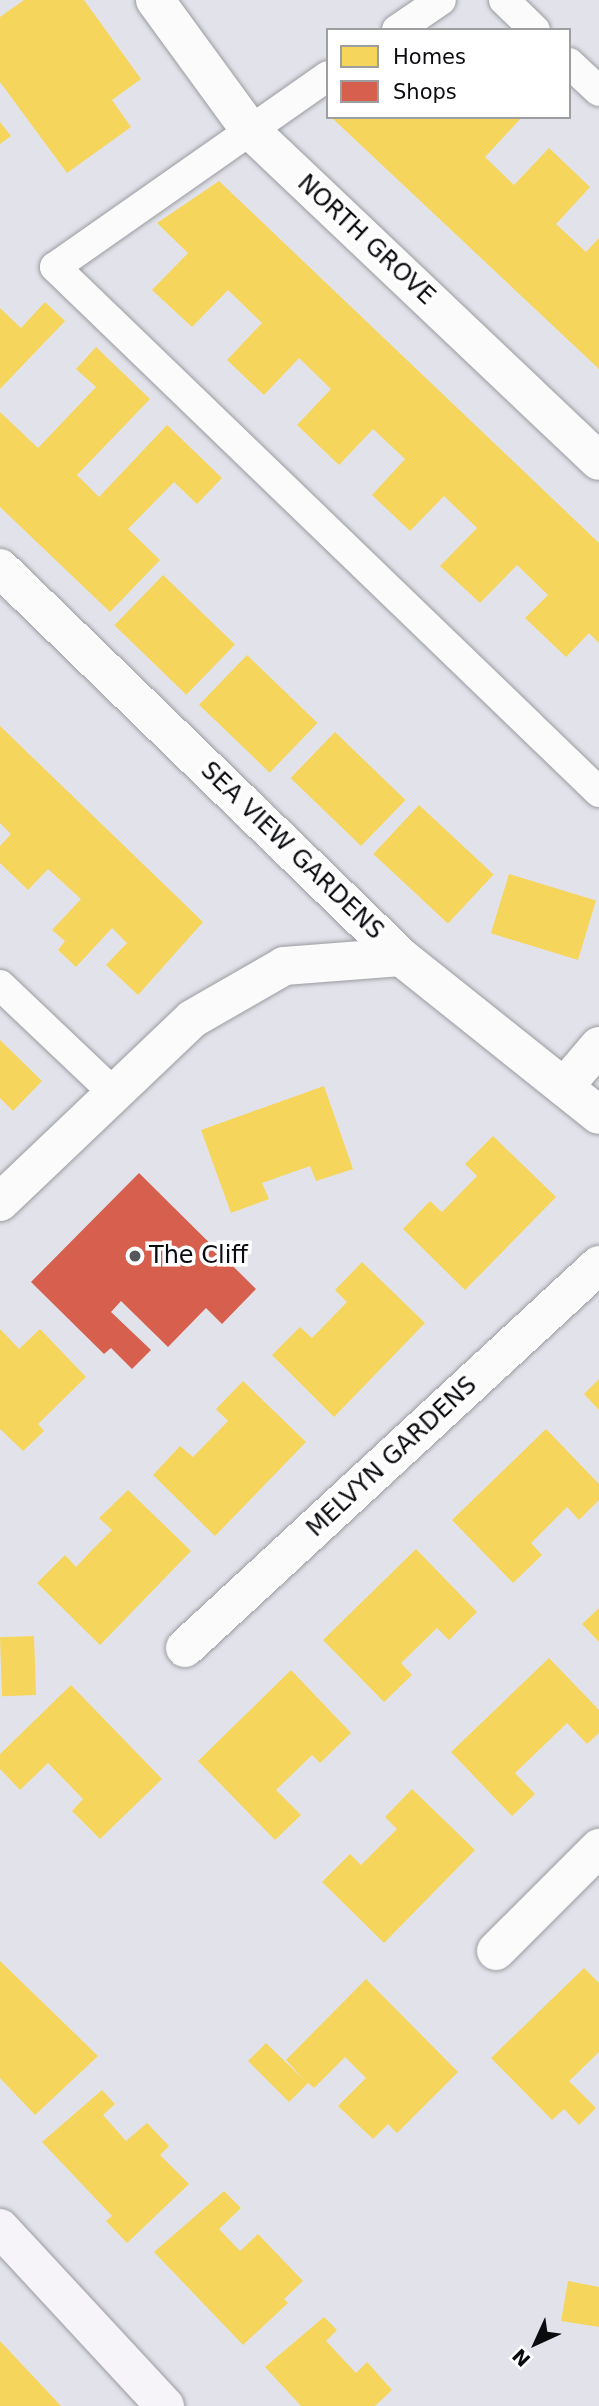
<!DOCTYPE html>
<style>
body{margin:0}
#map{position:relative;width:599px;height:2406px;overflow:hidden;background:#e2e3ea;font-family:"DejaVu Sans",sans-serif}
div>[style]{position:absolute}
[style*='--x']{left:calc(var(--x)*1px);top:calc(var(--y)*1px);width:calc(var(--w)*1px);rotate:calc(var(--a)*1deg)}
.homes>*{inset:0;background:#f6d55c;transform-origin:0 0}
.shops>*{inset:0;background:#d6604d}
.roads{filter:drop-shadow(0 0 2px #9a9ba0) drop-shadow(0 0 2px #9a9ba0)}
.lane>*{height:30px;margin:-15px;padding:0 15px;transform-origin:15px;border-radius:15px;background:#fbfbfc}
.street>*{height:38px;margin:-19px;padding:0 19px;transform-origin:19px;border-radius:19px;background:#fbfbfc}
.secondary>*{height:38px;margin:-19px;padding:0 19px;transform-origin:19px;border-radius:19px;background:#f6f4f8}
.dots>*{width:19px;height:19px;translate:-50% -50%;box-sizing:border-box;border:4px solid #fff;border-radius:50%}
span{translate:-50% -50%;white-space:nowrap;text-align:center;line-height:1.15;-webkit-text-stroke:7px #fff;paint-order:stroke}
.street-label{font-size:24px;color:#0b0c10}
.poi-label{font-size:24px;color:#0b0c10}
.left{translate:0 -50%;text-align:left}
.legend{position:absolute;left:326px;top:28px;width:245px;height:91px;box-sizing:border-box;background:#fff;border:2px solid #9d9e9f;margin:0;padding:9px 12px;list-style:none;font-size:21px;color:#0b0c10}
.legend li{display:flex;align-items:center;gap:14px;height:35px}
.legend b{width:35px;border:2px solid #9d9e9f}
.north{position:absolute;left:501px;top:2308px;width:70px;height:70px;-webkit-text-stroke:5px #fff;paint-order:stroke;rotate:225deg;font-size:19px;font-weight:700;line-height:28px;text-align:center;color:#0b0c10}
.north::after{content:'';display:block;margin:auto;width:24px;height:32px;background:#0b0c10;clip-path:polygon(50% 0,100% 100%,50% 72%,0 100%)}
</style>
<div id="map">
<div class="homes">
<i style="clip-path:polygon(24px 0,84px 0,141px 79px,112px 100px,131px 127px,67px 173px,0 82px,0 17px)"></i>
<i style="clip-path:polygon(331px 117px,522px 117px,485px 157px,514px 185px,549px 148px,590px 187px,556px 224px,586px 252px,599px 238px,599px 369px)"></i>
<i style="clip-path:polygon(0 122px,11px 136px,0 144px)"></i>
<i style="clip-path:polygon(219px 181px,599px 543px,599px 643px,589px 633px,566px 657px,525px 618px,548px 595px,517px 565px,480px 603px,440px 566px,477px 528px,444px 496px,410px 531px,372px 495px,405px 459px,373px 429px,339px 465px,297px 425px,331px 389px,299px 358px,264px 395px,227px 360px,262px 323px,228px 290px,192px 327px,152px 290px,188px 253px,157px 223px)"></i>
<i style="clip-path:polygon(45px 302px,65px 321px,0 389px,0 308px,21px 328px)"></i>
<i style="clip-path:polygon(96px 347px,150px 399px,77px 475px,99px 497px,167px 425px,222px 478px,197px 504px,174px 482px,128px 529px,160px 560px,110px 612px,0 507px,0 412px,38px 448px,96px 387px,76px 369px)"></i>
<i style="left:163px;top:575px;width:100px;height:70px;rotate:44deg"></i>
<i style="left:247px;top:655px;width:98px;height:69px;rotate:44deg"></i>
<i style="clip-path:polygon(0 726px,203px 922px,138px 995px,106px 965px,127px 943px,112px 928px,76px 967px,58px 950px,65px 941px,52px 930px,81px 899px,48px 869px,28px 890px,0 863px,0 846px,11px 834px,0 823px)"></i>
<i style="left:335px;top:732px;width:98px;height:64px;rotate:44deg"></i>
<i style="left:419px;top:805px;width:102px;height:67px;rotate:43deg"></i>
<i style="left:509px;top:874px;width:91px;height:62px;rotate:17deg"></i>
<i style="clip-path:polygon(0 1040px,42px 1081px,13px 1111px,0 1098px)"></i>
<i style="clip-path:polygon(324px 1086px,353px 1169px,316px 1181px,310px 1166px,262px 1183px,269px 1199px,231px 1213px,201px 1130px)"></i>
<i style="clip-path:polygon(493px 1136px,556px 1197px,465px 1290px,403px 1229px,430px 1201px,442px 1212px,477px 1176px,465px 1164px)"></i>
<i style="clip-path:polygon(362px 1262px,425px 1323px,334px 1417px,272px 1355px,300px 1327px,312px 1338px,347px 1302px,335px 1290px)"></i>
<i style="clip-path:polygon(0 1329px,19px 1349px,40px 1329px,86px 1377px,38px 1424px,44px 1431px,23px 1451px,0 1429px)"></i>
<i style="clip-path:polygon(599px 1379px,599px 1410px,584px 1394px)"></i>
<i style="clip-path:polygon(243px 1381px,306px 1442px,215px 1536px,153px 1475px,180px 1446px,193px 1457px,228px 1421px,216px 1409px)"></i>
<i style="clip-path:polygon(546px 1429px,599px 1484px,599px 1500px,579px 1520px,567px 1507px,531px 1543px,542px 1555px,513px 1583px,452px 1520px)"></i>
<i style="clip-path:polygon(128px 1490px,191px 1551px,100px 1645px,37px 1583px,65px 1555px,76px 1567px,91px 1551px,112px 1530px,99px 1518px)"></i>
<i style="clip-path:polygon(416px 1549px,477px 1612px,449px 1640px,437px 1628px,401px 1663px,412px 1675px,384px 1702px,323px 1640px)"></i>
<i style="clip-path:polygon(599px 1608px,599px 1642px,582px 1624px)"></i>
<i style="left:34px;top:1636px;width:59px;height:34px;rotate:88deg"></i>
<i style="clip-path:polygon(549px 1658px,599px 1710px,599px 1733px,587px 1744px,567px 1723px,515px 1773px,535px 1794px,512px 1816px,451px 1752px)"></i>
<i style="clip-path:polygon(291px 1670px,351px 1733px,320px 1763px,312px 1755px,276px 1790px,301px 1815px,275px 1840px,198px 1761px)"></i>
<i style="clip-path:polygon(71px 1685px,162px 1779px,100px 1839px,72px 1811px,83px 1799px,48px 1763px,20px 1790px,0 1769px,0 1754px)"></i>
<i style="clip-path:polygon(412px 1789px,475px 1850px,384px 1943px,322px 1882px,350px 1854px,361px 1865px,397px 1829px,385px 1817px)"></i>
<i style="clip-path:polygon(0 1961px,98px 2056px,35px 2115px,0 2078px)"></i>
<i style="clip-path:polygon(584px 1968px,599px 1983px,599px 2052px,569px 2081px,596px 2108px,579px 2125px,564px 2109px,552px 2120px,491px 2058px)"></i>
<i style="clip-path:polygon(366px 1979px,458px 2072px,397px 2133px,388px 2124px,373px 2139px,338px 2106px,366px 2078px,345px 2057px,314px 2088px,308px 2083px,289px 2102px,248px 2061px,266px 2043px,304px 2080px,286px 2060px)"></i>
<i style="clip-path:polygon(102px 2090px,115px 2104px,103px 2115px,126px 2141px,147px 2123px,169px 2146px,160px 2155px,189px 2184px,127px 2243px,106px 2221px,112px 2216px,42px 2142px)"></i>
<i style="clip-path:polygon(224px 2191px,241px 2208px,219px 2229px,240px 2251px,258px 2234px,303px 2281px,284px 2299px,288px 2303px,243px 2345px,154px 2252px)"></i>
<i style="clip-path:polygon(568px 2281px,599px 2287px,599px 2327px,561px 2321px)"></i>
<i style="clip-path:polygon(324px 2317px,337px 2330px,326px 2341px,356px 2373px,367px 2362px,392px 2390px,375px 2406px,301px 2406px,265px 2367px)"></i>
<i style="clip-path:polygon(0 2341px,61px 2406px,0 2406px)"></i>
</div>
<div class="shops">
<i style="clip-path:polygon(139px 1173px,256px 1289px,222px 1324px,206px 1308px,168px 1347px,121px 1301px,111px 1312px,151px 1350px,132px 1369px,111px 1348px,104px 1354px,31px 1282px)"></i>
</div>
<div class="roads">
<div class="lane">
<i style="--x:504;--y:0;--w:43;--a:44.1"></i>
<i style="--x:397;--y:30;--w:53;--a:-34.3"></i>
<i style="--x:569;--y:63;--w:41;--a:43"></i>
<i style="--x:328;--y:76;--w:333;--a:145"></i>
<i style="--x:55;--y:267;--w:756;--a:43.98"></i>
<i style="--x:0;--y:985;--w:157;--a:43.5"></i>
</div>
<div class="street">
<i style="--x:155;--y:0;--w:160;--a:53.9"></i>
<i style="--x:249;--y:129;--w:482;--a:43.5"></i>
<i style="--x:0;--y:568;--w:559;--a:44.13"></i>
<i style="--x:401;--y:957;--w:253;--a:38.6"></i>
<i style="--x:564;--y:1087;--w:54;--a:-49.5"></i>
<i style="--x:0;--y:1202;--w:265;--a:-43.6"></i>
<i style="--x:192;--y:1019;--w:106;--a:-29.9"></i>
<i style="--x:284;--y:966;--w:117;--a:-4.4"></i>
<i style="--x:185;--y:1648;--w:564;--a:-42.77"></i>
<i style="--x:496;--y:1951;--w:146;--a:-45"></i>
</div>
<div class="secondary">
<i style="--x:0;--y:2228;--w:243;--a:47.2"></i>
</div>
</div>
<div class="dots">
<i style="left:135px;top:1256px;background:#56575c"></i>
</div>
<div class="street-label">
<span style="left:366px;top:240px;rotate:43deg">NORTH GROVE</span>
<span style="left:292px;top:851px;rotate:44deg">SEA VIEW GARDENS</span>
<span style="left:392px;top:1457px;rotate:-43deg">MELVYN GARDENS</span>
</div>
<div class="poi-label">
<span class="left" style="left:149px;top:1256px">The Cliff</span>
</div>
<ul class="legend">
<li><b style="height:19px;background:#f6d55c"></b>Homes</li>
<li><b style="height:19px;background:#d6604d"></b>Shops</li>
</ul>
<div class="north">N</div>
</div>
